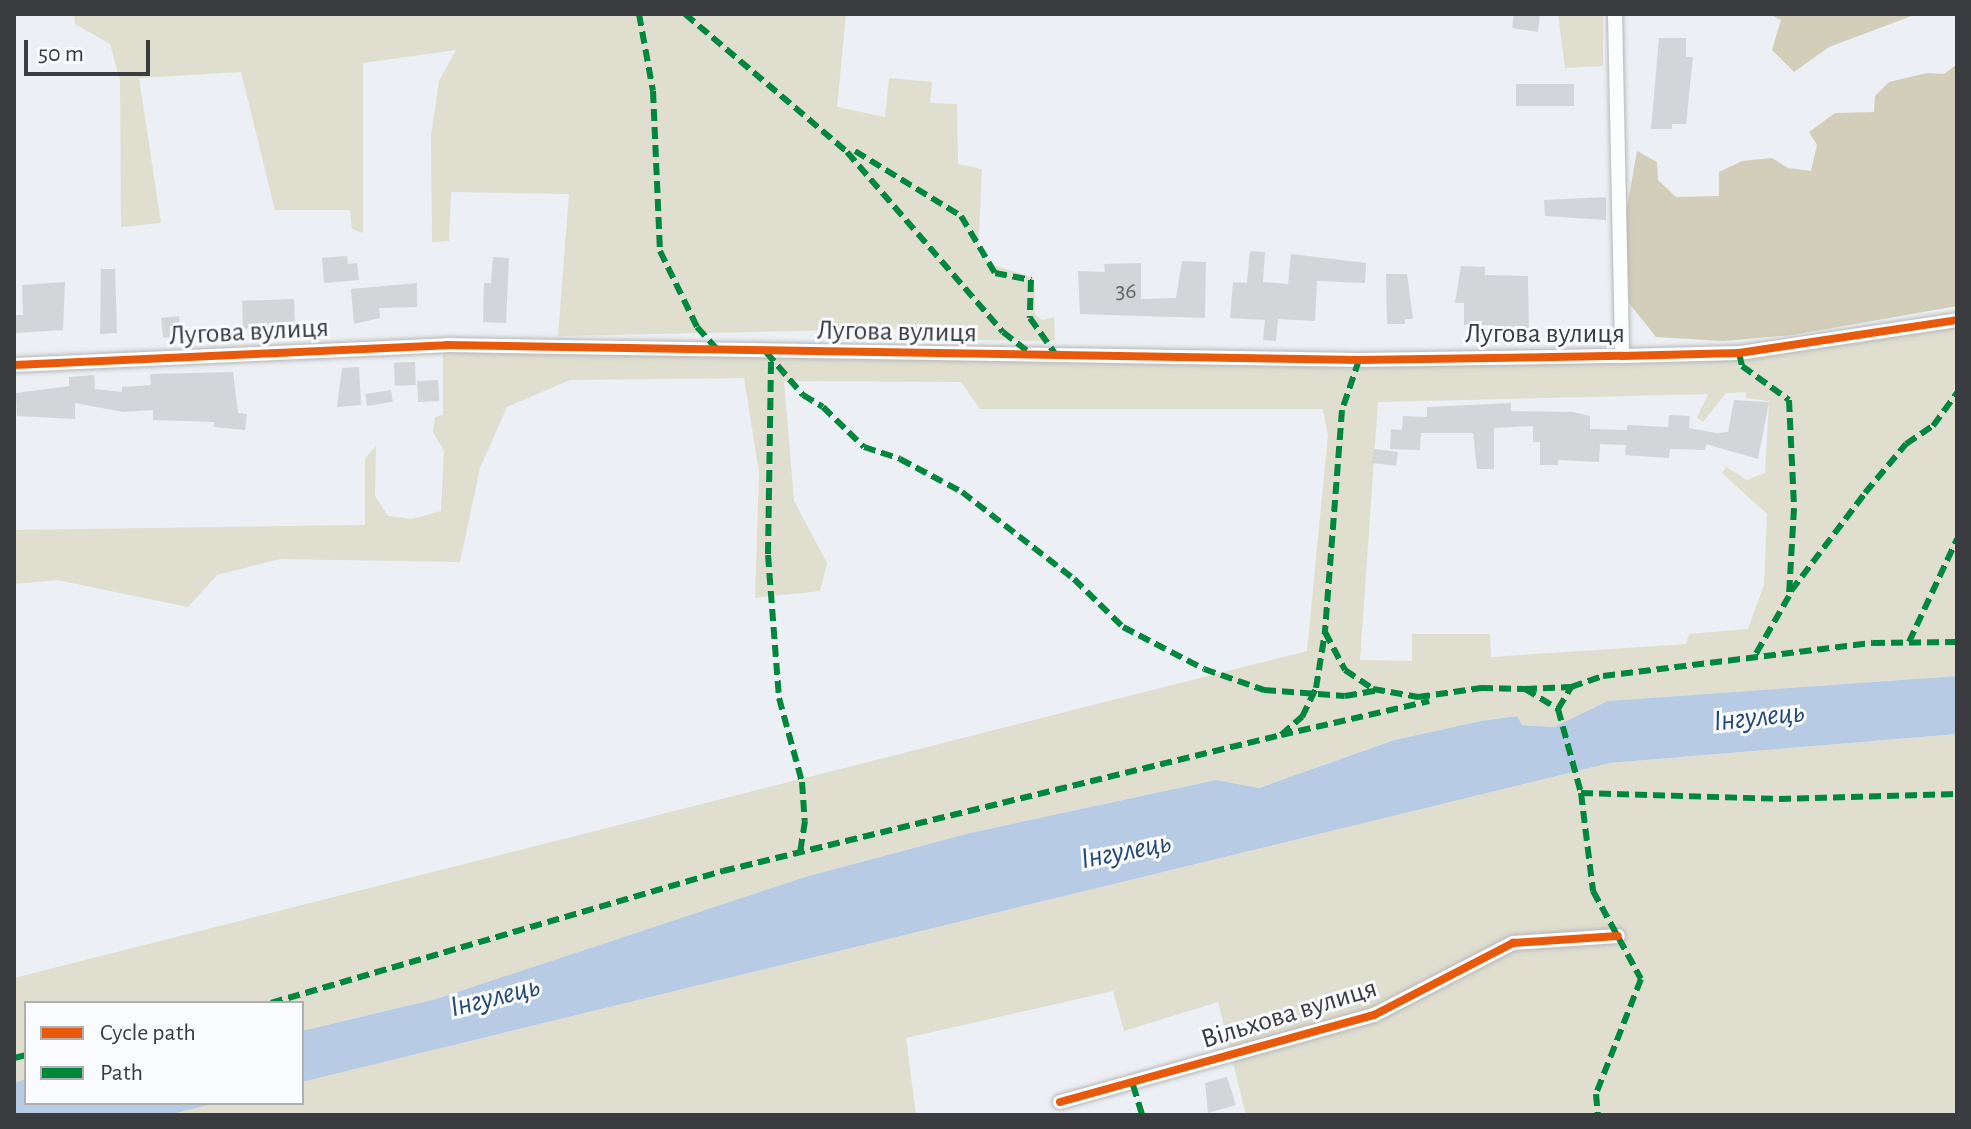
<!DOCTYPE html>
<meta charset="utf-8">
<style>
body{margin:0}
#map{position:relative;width:1971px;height:1129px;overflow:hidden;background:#eceff3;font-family:"Alegreya Sans",sans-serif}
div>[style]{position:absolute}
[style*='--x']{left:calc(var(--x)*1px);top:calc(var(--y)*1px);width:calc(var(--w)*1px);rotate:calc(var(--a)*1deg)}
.green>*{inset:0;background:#e0dece}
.forest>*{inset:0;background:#d2ceb9}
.water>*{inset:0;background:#b7cbe4}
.building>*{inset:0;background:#d3d6d8;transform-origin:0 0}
.roads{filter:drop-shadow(0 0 2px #b6b7ba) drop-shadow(0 0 2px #b6b7ba)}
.street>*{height:14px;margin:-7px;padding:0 7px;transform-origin:7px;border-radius:7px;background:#fcfdfd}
.quiet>*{height:6px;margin-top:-3px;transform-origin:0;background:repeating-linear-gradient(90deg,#00873e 0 12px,transparent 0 18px)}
.cycleway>*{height:8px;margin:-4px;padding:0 4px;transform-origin:4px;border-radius:4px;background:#e8590c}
span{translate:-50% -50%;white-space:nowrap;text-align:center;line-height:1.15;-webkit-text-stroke:6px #f9fbfe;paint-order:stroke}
.number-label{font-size:24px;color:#636568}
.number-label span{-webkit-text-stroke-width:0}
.street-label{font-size:28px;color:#3a3c3f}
.water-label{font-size:30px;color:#254a77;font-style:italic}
.frame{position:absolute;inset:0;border:16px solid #3a3c3f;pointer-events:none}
.legend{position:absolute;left:24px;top:1001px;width:280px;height:104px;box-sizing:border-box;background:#f9fbfe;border:2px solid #adafb2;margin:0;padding:10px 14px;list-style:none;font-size:24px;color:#3a3c3f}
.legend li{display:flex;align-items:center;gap:16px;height:40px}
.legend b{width:40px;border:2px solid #adafb2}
.scale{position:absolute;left:24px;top:40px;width:126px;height:36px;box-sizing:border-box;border:4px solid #3a3c3f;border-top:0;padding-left:10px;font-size:24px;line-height:28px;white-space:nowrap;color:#3a3c3f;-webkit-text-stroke:6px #f9fbfe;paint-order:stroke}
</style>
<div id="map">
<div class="green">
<i style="clip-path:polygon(74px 14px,846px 14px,837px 107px,885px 117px,889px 78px,932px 82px,930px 103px,957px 104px,958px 164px,982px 169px,978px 254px,994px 265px,1034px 278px,1035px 315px,1042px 320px,1054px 317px,1055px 341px,961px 340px,938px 328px,558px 336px,569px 194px,451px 192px,449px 241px,432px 242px,431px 135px,439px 81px,456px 50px,363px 63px,363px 233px,352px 229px,350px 210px,275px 210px,241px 72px,139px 78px,161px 223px,121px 227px,120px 80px,110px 44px,75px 24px)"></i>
<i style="clip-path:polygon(1558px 14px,1603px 14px,1603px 66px,1565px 68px)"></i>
<i style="clip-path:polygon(evenodd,1957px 325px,1957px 676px,1609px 701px,1554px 727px,1522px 725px,1516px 716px,1481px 721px,1393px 740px,1259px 788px,1216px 780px,970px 833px,805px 877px,436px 999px,302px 1031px,302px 1003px,26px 1003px,26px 1079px,14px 1083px,14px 978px,1307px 651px,1328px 435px,1323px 409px,980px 409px,961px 382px,784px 381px,794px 501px,827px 563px,820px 591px,755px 598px,759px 472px,744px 378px,570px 380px,507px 407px,480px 468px,460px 562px,280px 559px,217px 575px,188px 607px,57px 580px,14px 584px,14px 530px,365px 525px,365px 459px,376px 446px,375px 496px,388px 516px,412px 519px,441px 511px,444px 451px,433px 432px,435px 417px,443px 415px,443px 350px,898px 360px,1749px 358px,1957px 325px,1746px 392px,1746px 398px,1769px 401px,1765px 473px,1747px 480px,1726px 467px,1722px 473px,1767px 514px,1764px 585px,1748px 629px,1689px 634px,1686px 644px,1491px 657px,1490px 634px,1412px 634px,1412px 661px,1360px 660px,1378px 402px,1708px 394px,1697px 418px,1703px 422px,1726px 393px,1746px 392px)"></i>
<i style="clip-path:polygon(1957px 734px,1957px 1115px,1246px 1115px,1218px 1002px,1124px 1031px,1113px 991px,906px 1038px,916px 1115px,168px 1115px,217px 1103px,302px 1103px,302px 1082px,1610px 763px)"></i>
</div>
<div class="forest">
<i style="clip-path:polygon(1769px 14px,1917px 14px,1829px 47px,1794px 72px,1772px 50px,1781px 20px)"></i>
<i style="clip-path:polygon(1957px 64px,1957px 306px,1793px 335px,1723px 341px,1656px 337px,1629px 303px,1626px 213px,1637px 151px,1657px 162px,1658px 180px,1676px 197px,1719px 196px,1719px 172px,1742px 161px,1772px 158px,1788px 168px,1811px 171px,1817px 145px,1809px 132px,1835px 113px,1874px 112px,1875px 96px,1889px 82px,1927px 73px,1944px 74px)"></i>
</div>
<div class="water">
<i style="clip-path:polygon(1957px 676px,1957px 734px,1610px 763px,302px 1082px,302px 1031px,436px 999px,805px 877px,970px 833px,1216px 780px,1259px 788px,1394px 740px,1481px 721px,1517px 716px,1522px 725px,1554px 727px,1608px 701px)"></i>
<i style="clip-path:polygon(26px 1079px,26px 1103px,217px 1103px,168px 1115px,14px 1115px,14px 1083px)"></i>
</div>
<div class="building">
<i style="clip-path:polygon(1514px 14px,1540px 14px,1538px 32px,1512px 28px)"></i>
<i style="clip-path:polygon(1659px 38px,1686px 38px,1686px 57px,1693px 57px,1686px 124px,1672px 124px,1672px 129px,1651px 129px)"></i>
<i style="left:1516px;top:84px;width:58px;height:22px"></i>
<i style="clip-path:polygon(1606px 197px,1606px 220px,1545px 216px,1544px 200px)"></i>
<i style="clip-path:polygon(1250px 251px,1265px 252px,1263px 282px,1288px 284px,1291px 254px,1366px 263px,1365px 283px,1317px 281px,1315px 321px,1278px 319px,1276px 341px,1263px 340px,1265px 320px,1230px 318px,1233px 282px,1247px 283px)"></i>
<i style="clip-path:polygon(347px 256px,348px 264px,357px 263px,359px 280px,324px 283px,322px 258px)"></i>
<i style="clip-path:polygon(493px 257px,509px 258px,506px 323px,483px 322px,484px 283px,491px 283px)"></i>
<i style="clip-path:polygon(1182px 261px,1206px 262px,1205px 318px,1080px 314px,1078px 271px,1105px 272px,1104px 264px,1141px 263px,1141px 299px,1176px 298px)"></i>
<i style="clip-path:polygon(1461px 266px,1485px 267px,1485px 275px,1528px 276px,1529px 339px,1496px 341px,1495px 325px,1464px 325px,1464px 303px,1455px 303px)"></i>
<i style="clip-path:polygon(101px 269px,115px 269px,117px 333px,100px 334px)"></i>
<i style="clip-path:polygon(1386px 274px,1407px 274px,1413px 319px,1405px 319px,1405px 324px,1387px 324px)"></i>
<i style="clip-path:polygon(65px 282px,63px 330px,14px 333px,14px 315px,23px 315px,22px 285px)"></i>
<i style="clip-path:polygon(417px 283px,417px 307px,379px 308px,380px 318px,354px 324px,351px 289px)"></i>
<i style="left:294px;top:299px;width:28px;height:52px;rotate:88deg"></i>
<i style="left:179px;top:316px;width:20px;height:18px;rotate:84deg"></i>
<i style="left:415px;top:362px;width:23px;height:21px;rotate:88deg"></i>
<i style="clip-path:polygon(359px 367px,361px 405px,337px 407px,342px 368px)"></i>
<i style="clip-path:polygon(233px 372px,238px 413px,247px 414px,245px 430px,214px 427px,214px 422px,153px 420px,153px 410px,123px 412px,75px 403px,75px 419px,17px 416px,16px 393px,69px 386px,69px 377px,94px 375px,95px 389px,122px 392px,122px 387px,151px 385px,150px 374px)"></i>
<i style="left:438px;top:380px;width:21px;height:21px;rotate:87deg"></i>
<i style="left:391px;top:390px;width:12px;height:26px;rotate:81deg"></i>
<i style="clip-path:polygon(1734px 400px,1769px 402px,1758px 459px,1706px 444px,1705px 450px,1670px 449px,1669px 458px,1625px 455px,1626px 445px,1600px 444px,1599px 462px,1558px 460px,1558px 465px,1540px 465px,1540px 442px,1533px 442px,1533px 426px,1494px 428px,1494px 469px,1477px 469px,1473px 433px,1421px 433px,1420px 450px,1390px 449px,1391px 429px,1402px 430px,1403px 416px,1427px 417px,1427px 407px,1511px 403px,1511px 411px,1573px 412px,1590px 416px,1590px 429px,1627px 430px,1627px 425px,1668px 427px,1669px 415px,1690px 416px,1689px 428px,1716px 433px,1728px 432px)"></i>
<i style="left:1374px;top:449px;width:24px;height:14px;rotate:7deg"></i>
<i style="clip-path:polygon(1227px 1077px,1236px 1105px,1208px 1113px,1205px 1083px)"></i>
</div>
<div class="roads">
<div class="street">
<i style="--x:1615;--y:14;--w:342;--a:88.8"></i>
<i style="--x:14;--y:365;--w:433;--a:-2.6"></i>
<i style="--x:447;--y:345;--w:912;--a:0.94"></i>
<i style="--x:1359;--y:360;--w:263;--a:-0.9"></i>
<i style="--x:1622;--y:356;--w:117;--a:-1.5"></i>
<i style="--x:1739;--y:353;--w:220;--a:-8.6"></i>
<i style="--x:1060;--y:1102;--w:326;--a:-15.5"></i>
<i style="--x:1374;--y:1015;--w:157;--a:-27.4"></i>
<i style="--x:1513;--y:943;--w:105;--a:-3.8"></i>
</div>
</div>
<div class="quiet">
<i style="--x:639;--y:14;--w:78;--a:79.7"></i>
<i style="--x:653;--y:91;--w:160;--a:87.5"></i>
<i style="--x:660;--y:251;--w:85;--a:64"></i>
<i style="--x:697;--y:327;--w:30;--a:48"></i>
<i style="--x:685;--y:14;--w:213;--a:40.4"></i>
<i style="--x:847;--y:152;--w:238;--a:49.1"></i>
<i style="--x:1003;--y:332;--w:33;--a:38"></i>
<i style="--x:855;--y:151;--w:124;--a:31.5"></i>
<i style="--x:961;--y:216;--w:66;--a:59.2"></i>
<i style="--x:995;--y:273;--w:37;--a:11"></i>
<i style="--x:1031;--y:280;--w:38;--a:92"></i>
<i style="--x:1030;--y:318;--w:45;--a:54.9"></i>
<i style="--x:766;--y:352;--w:57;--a:49.3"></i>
<i style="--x:803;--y:395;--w:23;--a:31"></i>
<i style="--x:823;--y:407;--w:57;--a:44.3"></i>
<i style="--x:864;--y:447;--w:38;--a:18"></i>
<i style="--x:900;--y:459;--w:70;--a:28"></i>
<i style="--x:962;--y:492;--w:142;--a:37.8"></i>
<i style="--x:1074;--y:579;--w:69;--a:44.4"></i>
<i style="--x:1123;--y:627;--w:91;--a:27.4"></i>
<i style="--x:1204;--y:669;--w:64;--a:19.3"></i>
<i style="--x:1264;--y:690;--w:81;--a:4.2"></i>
<i style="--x:1345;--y:696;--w:35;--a:-10"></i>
<i style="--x:1739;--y:353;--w:13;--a:77"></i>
<i style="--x:1742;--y:366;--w:58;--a:35.9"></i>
<i style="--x:1789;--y:400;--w:108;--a:87.3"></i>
<i style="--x:1794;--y:508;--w:88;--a:93.3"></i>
<i style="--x:1789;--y:596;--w:70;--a:119.8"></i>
<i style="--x:1359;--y:360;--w:53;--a:108.8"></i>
<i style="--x:1342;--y:410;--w:223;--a:94.4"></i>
<i style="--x:1325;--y:632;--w:43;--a:62.2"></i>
<i style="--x:1345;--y:670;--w:34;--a:34"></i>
<i style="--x:1373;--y:689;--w:46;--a:10.1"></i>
<i style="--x:1418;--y:697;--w:64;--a:-8.1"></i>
<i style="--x:1481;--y:688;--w:44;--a:1.3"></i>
<i style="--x:1525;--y:689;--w:39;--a:31"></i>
<i style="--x:1558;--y:709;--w:87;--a:74.7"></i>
<i style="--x:1581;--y:793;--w:99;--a:83"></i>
<i style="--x:1593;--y:891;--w:100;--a:61.4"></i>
<i style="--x:1641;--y:979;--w:123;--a:111.4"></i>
<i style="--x:1596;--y:1094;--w:21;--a:85"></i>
<i style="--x:771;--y:362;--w:193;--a:90.9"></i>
<i style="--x:768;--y:555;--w:143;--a:85.6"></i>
<i style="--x:779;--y:698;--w:87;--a:74.7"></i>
<i style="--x:802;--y:782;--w:39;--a:86"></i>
<i style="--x:805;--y:821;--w:31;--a:99"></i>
<i style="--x:1791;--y:591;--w:123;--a:-52.9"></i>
<i style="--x:1865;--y:493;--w:64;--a:-50.1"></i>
<i style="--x:1906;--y:444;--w:32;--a:-34"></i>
<i style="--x:1933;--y:426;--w:41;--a:-54"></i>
<i style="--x:1909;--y:642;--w:114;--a:-65"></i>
<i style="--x:1525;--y:689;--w:46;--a:-2.5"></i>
<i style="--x:1558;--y:709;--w:26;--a:-59"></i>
<i style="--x:1571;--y:687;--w:34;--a:-19"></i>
<i style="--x:1603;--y:676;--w:272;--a:-7"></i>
<i style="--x:1873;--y:643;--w:84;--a:-0.7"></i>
<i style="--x:1281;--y:735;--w:152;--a:-12.9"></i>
<i style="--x:1581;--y:793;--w:198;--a:1.7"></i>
<i style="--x:1779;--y:799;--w:178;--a:-1.6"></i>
<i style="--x:271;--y:1003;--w:471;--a:-16.3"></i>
<i style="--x:723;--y:871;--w:574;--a:-13.7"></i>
<i style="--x:1281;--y:735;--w:28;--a:-41"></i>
<i style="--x:1302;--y:717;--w:32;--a:-64"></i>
<i style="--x:1316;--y:688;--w:57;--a:-80.9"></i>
<i style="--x:14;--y:1058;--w:12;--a:-14"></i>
<i style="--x:1133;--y:1085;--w:31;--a:73"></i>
</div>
<div class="cycleway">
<i style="--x:14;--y:365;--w:433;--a:-2.6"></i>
<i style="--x:447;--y:345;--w:912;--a:0.94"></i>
<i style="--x:1359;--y:360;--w:263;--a:-0.9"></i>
<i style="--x:1622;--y:356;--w:117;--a:-1.5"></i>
<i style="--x:1739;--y:353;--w:220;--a:-8.6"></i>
<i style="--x:1060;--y:1102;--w:326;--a:-15.5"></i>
<i style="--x:1374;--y:1015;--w:157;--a:-27.4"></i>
<i style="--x:1513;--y:943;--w:105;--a:-3.8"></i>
</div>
<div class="number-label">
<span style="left:1126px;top:292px">36</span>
</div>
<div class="street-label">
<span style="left:249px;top:332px;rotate:-3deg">Лугова вулиця</span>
<span style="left:897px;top:332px;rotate:1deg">Лугова вулиця</span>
<span style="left:1545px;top:334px">Лугова вулиця</span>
<span style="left:1289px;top:1014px;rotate:-17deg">Вільхова вулиця</span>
</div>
<div class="water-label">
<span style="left:1759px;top:717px;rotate:-6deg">Інгулець</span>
<span style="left:1126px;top:851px;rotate:-11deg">Інгулець</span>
<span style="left:495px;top:997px;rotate:-14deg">Інгулець</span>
</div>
<div class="frame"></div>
<ul class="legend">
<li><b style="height:10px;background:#e8590c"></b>Cycle path</li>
<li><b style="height:10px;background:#00873e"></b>Path</li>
</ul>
<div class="scale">50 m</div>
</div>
